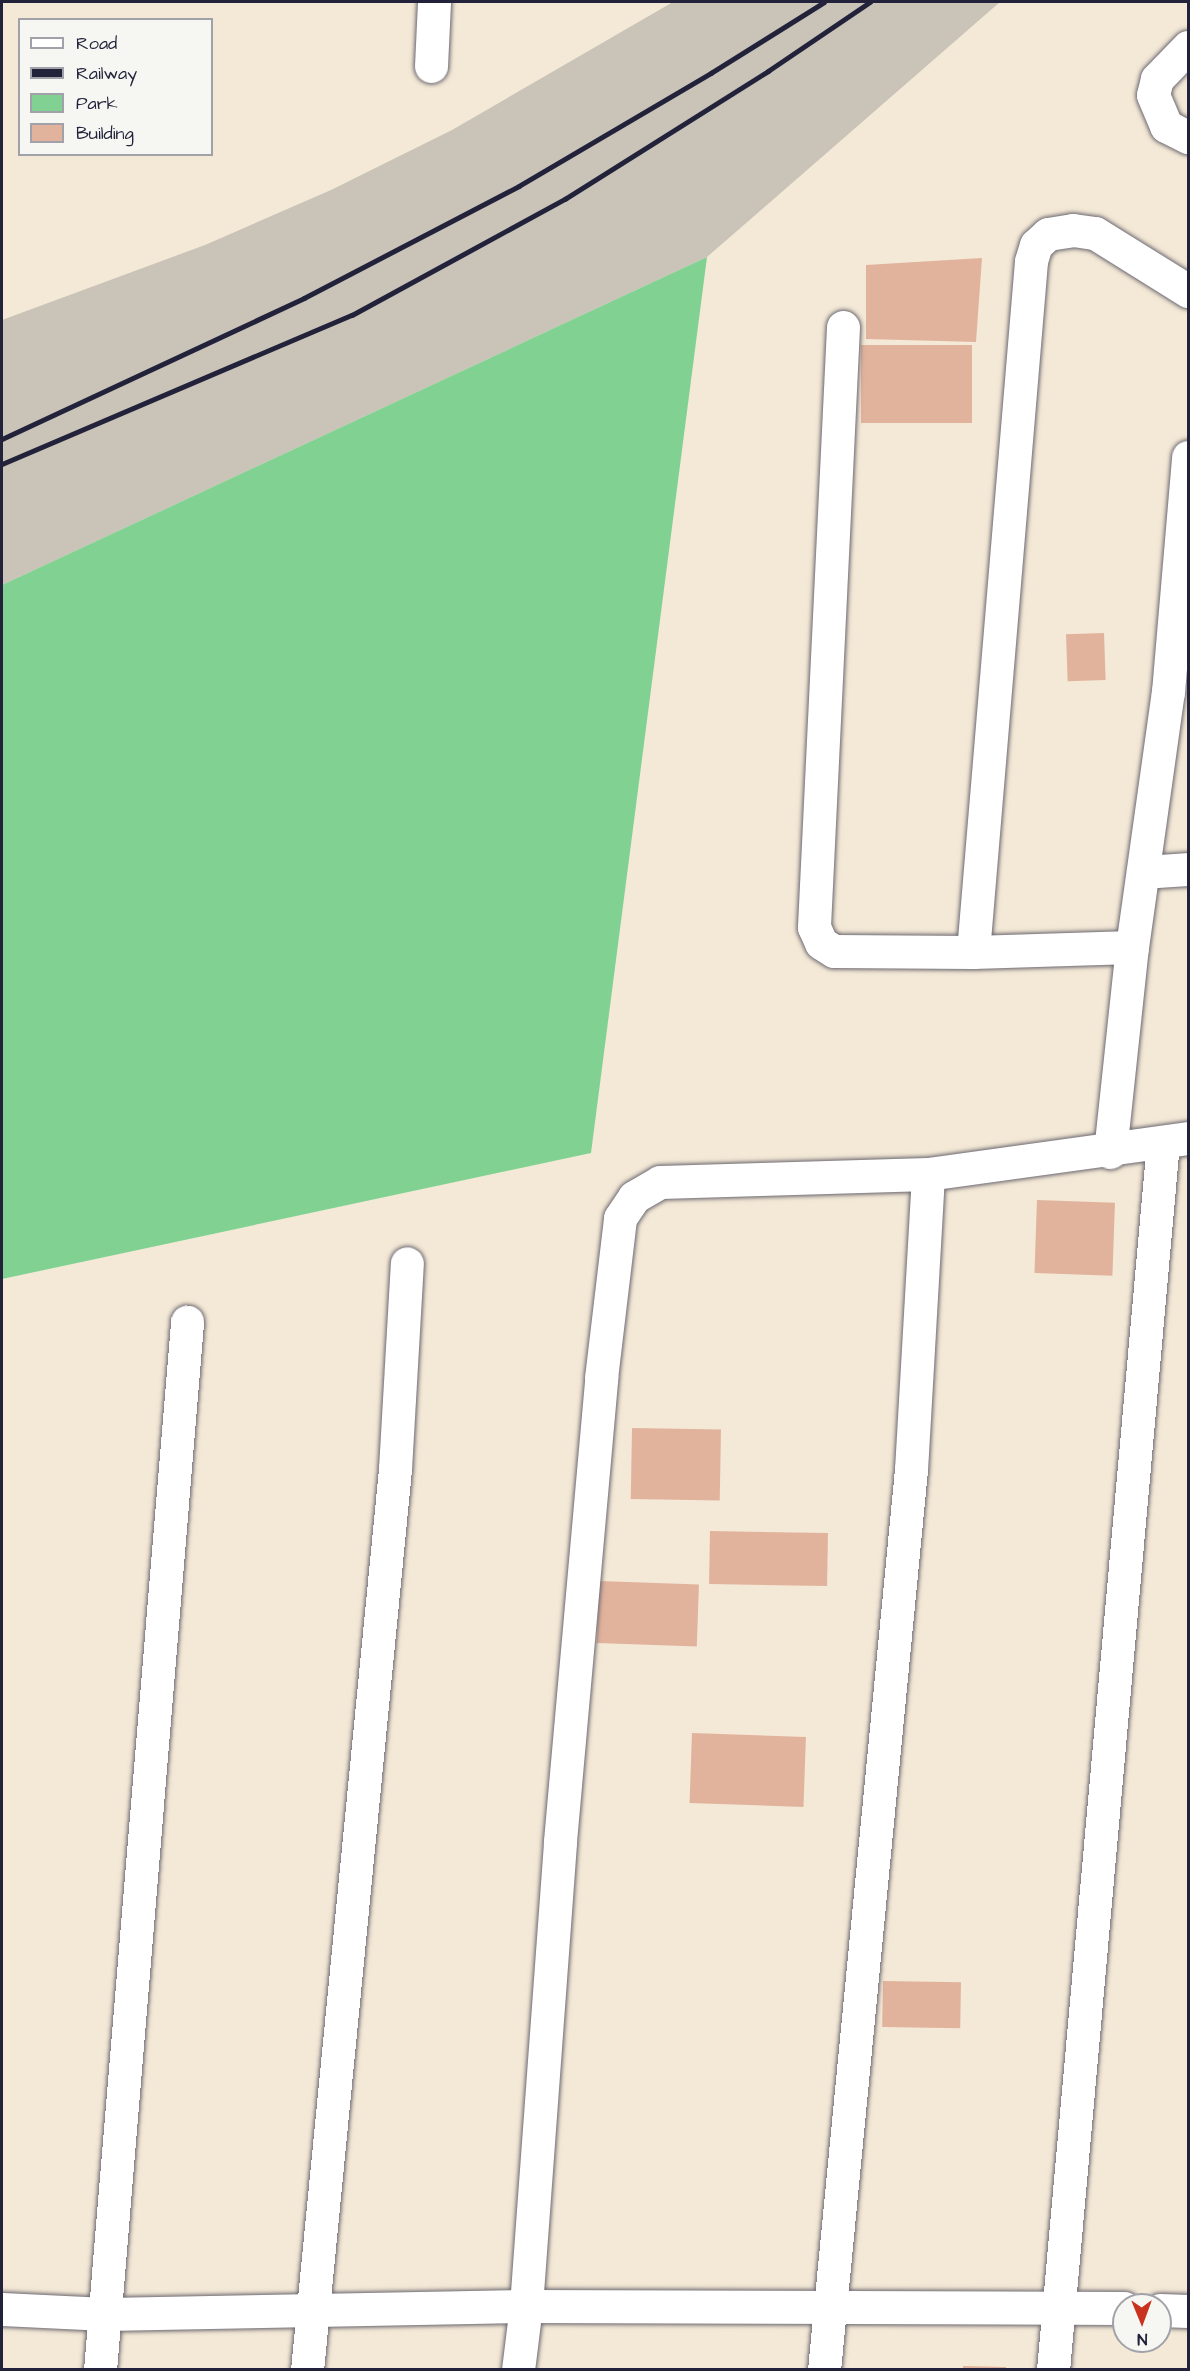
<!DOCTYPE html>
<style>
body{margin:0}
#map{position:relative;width:1190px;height:2371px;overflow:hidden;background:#f4e9d6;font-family:"Architects Daughter",sans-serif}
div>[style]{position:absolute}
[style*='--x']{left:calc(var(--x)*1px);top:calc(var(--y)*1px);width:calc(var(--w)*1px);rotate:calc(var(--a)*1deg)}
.industrial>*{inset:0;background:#c9c3b8}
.green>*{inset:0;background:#81d292}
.building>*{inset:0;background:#e1b39d;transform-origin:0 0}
.roads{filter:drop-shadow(0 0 2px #6c6871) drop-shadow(0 0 2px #6c6871)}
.minor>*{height:33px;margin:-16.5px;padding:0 16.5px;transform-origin:16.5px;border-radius:16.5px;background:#fff}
.rail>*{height:4.5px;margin:-2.25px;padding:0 2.25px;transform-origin:2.25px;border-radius:2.25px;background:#22223b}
span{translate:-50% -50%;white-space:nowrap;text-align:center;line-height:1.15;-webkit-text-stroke:6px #f6f6f2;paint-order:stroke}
.frame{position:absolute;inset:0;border:3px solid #22223b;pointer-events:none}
.legend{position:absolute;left:18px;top:18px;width:195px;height:138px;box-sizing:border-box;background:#f6f6f2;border:2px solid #a1a1a9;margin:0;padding:8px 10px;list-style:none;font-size:18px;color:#22223b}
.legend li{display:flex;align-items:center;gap:12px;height:30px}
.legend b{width:30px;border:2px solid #a1a1a9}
.north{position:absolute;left:1112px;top:2293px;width:60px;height:60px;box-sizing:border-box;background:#f6f6f2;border:2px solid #a1a1a9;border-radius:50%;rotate:179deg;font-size:16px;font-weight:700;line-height:24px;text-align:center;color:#22223b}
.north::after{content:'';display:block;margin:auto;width:21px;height:27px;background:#c8321e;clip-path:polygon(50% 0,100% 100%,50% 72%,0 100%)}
</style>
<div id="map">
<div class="industrial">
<i style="clip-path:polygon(673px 2px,1000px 2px,707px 257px,2px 585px,2px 320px,205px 245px,331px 190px,452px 130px)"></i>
</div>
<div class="green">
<i style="clip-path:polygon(707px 257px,591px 1153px,2px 1279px,2px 585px)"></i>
</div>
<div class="building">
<i style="clip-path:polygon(982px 258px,976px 342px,866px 339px,866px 265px)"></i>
<i style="left:972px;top:345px;width:78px;height:111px;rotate:90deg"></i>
<i style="left:1104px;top:633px;width:47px;height:38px;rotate:88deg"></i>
<i style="left:1037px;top:1200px;width:78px;height:73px;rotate:2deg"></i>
<i style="left:632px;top:1428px;width:89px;height:71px;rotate:1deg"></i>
<i style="left:710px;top:1531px;width:118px;height:53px;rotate:1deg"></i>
<i style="left:599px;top:1581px;width:100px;height:62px;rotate:2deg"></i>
<i style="left:692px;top:1733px;width:114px;height:70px;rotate:2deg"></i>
<i style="left:883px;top:1981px;width:78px;height:46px;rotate:1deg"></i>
<i style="clip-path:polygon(963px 2366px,1006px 2367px,1006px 2370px,963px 2370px)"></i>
</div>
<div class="roads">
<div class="minor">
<i style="--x:1188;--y:47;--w:45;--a:134.1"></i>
<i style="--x:1157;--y:79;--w:16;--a:104"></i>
<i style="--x:1153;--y:95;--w:34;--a:67"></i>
<i style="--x:1166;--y:126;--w:25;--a:27"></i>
<i style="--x:431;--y:66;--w:64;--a:-87.3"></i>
<i style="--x:843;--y:327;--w:601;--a:92.77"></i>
<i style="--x:814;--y:927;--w:17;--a:66"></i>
<i style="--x:821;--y:943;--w:15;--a:32"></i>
<i style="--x:834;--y:951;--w:139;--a:0.4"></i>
<i style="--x:973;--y:952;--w:159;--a:-1.8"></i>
<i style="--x:1143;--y:872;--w:45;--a:-3.8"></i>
<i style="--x:973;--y:952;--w:693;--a:-85.2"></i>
<i style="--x:1031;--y:261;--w:17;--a:-73"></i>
<i style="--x:1036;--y:245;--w:16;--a:-43"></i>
<i style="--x:1048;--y:234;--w:25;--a:-9"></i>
<i style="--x:1073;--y:230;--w:22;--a:8"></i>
<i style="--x:1095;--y:233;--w:110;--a:31.9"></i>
<i style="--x:1110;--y:1152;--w:206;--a:-83.9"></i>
<i style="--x:1132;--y:947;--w:258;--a:-82"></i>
<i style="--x:1168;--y:692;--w:236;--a:-85.1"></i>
<i style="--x:2;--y:2309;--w:104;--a:2.8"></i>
<i style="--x:106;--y:2314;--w:420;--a:-1.1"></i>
<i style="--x:526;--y:2306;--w:598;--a:0.19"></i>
<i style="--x:1160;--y:2310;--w:28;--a:2"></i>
<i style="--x:100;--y:2370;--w:1052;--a:-85.25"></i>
<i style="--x:307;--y:2370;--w:905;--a:-84.42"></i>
<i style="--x:395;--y:1469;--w:206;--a:-86.7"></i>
<i style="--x:518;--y:2370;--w:64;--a:-82.9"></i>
<i style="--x:526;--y:2306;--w:466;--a:-85.8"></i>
<i style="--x:560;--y:1841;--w:465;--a:-84.9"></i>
<i style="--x:601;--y:1378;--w:161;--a:-83.2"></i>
<i style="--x:620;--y:1218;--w:25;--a:-56"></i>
<i style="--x:634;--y:1197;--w:30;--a:-30"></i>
<i style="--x:660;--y:1182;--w:268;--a:-1.7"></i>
<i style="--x:928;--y:1174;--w:262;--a:-7.9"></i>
<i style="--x:824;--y:2370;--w:904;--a:-84.48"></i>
<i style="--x:911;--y:1470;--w:296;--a:-86.7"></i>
<i style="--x:1053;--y:2370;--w:1233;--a:-84.88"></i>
</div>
</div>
<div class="rail">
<i style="--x:2;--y:439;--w:333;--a:-25"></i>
<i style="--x:304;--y:298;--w:242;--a:-27.5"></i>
<i style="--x:519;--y:186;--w:223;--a:-30.5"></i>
<i style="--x:711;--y:73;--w:133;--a:-32.1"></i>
<i style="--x:2;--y:464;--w:380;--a:-23.1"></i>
<i style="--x:352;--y:315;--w:243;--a:-28.6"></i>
<i style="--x:565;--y:199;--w:240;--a:-32.2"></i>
<i style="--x:768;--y:71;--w:123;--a:-34.1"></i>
</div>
<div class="frame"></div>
<ul class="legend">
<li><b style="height:8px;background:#fff"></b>Road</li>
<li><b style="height:8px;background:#22223b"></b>Railway</li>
<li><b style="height:16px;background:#81d292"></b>Park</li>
<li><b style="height:16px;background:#e1b39d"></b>Building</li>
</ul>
<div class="north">N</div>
</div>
